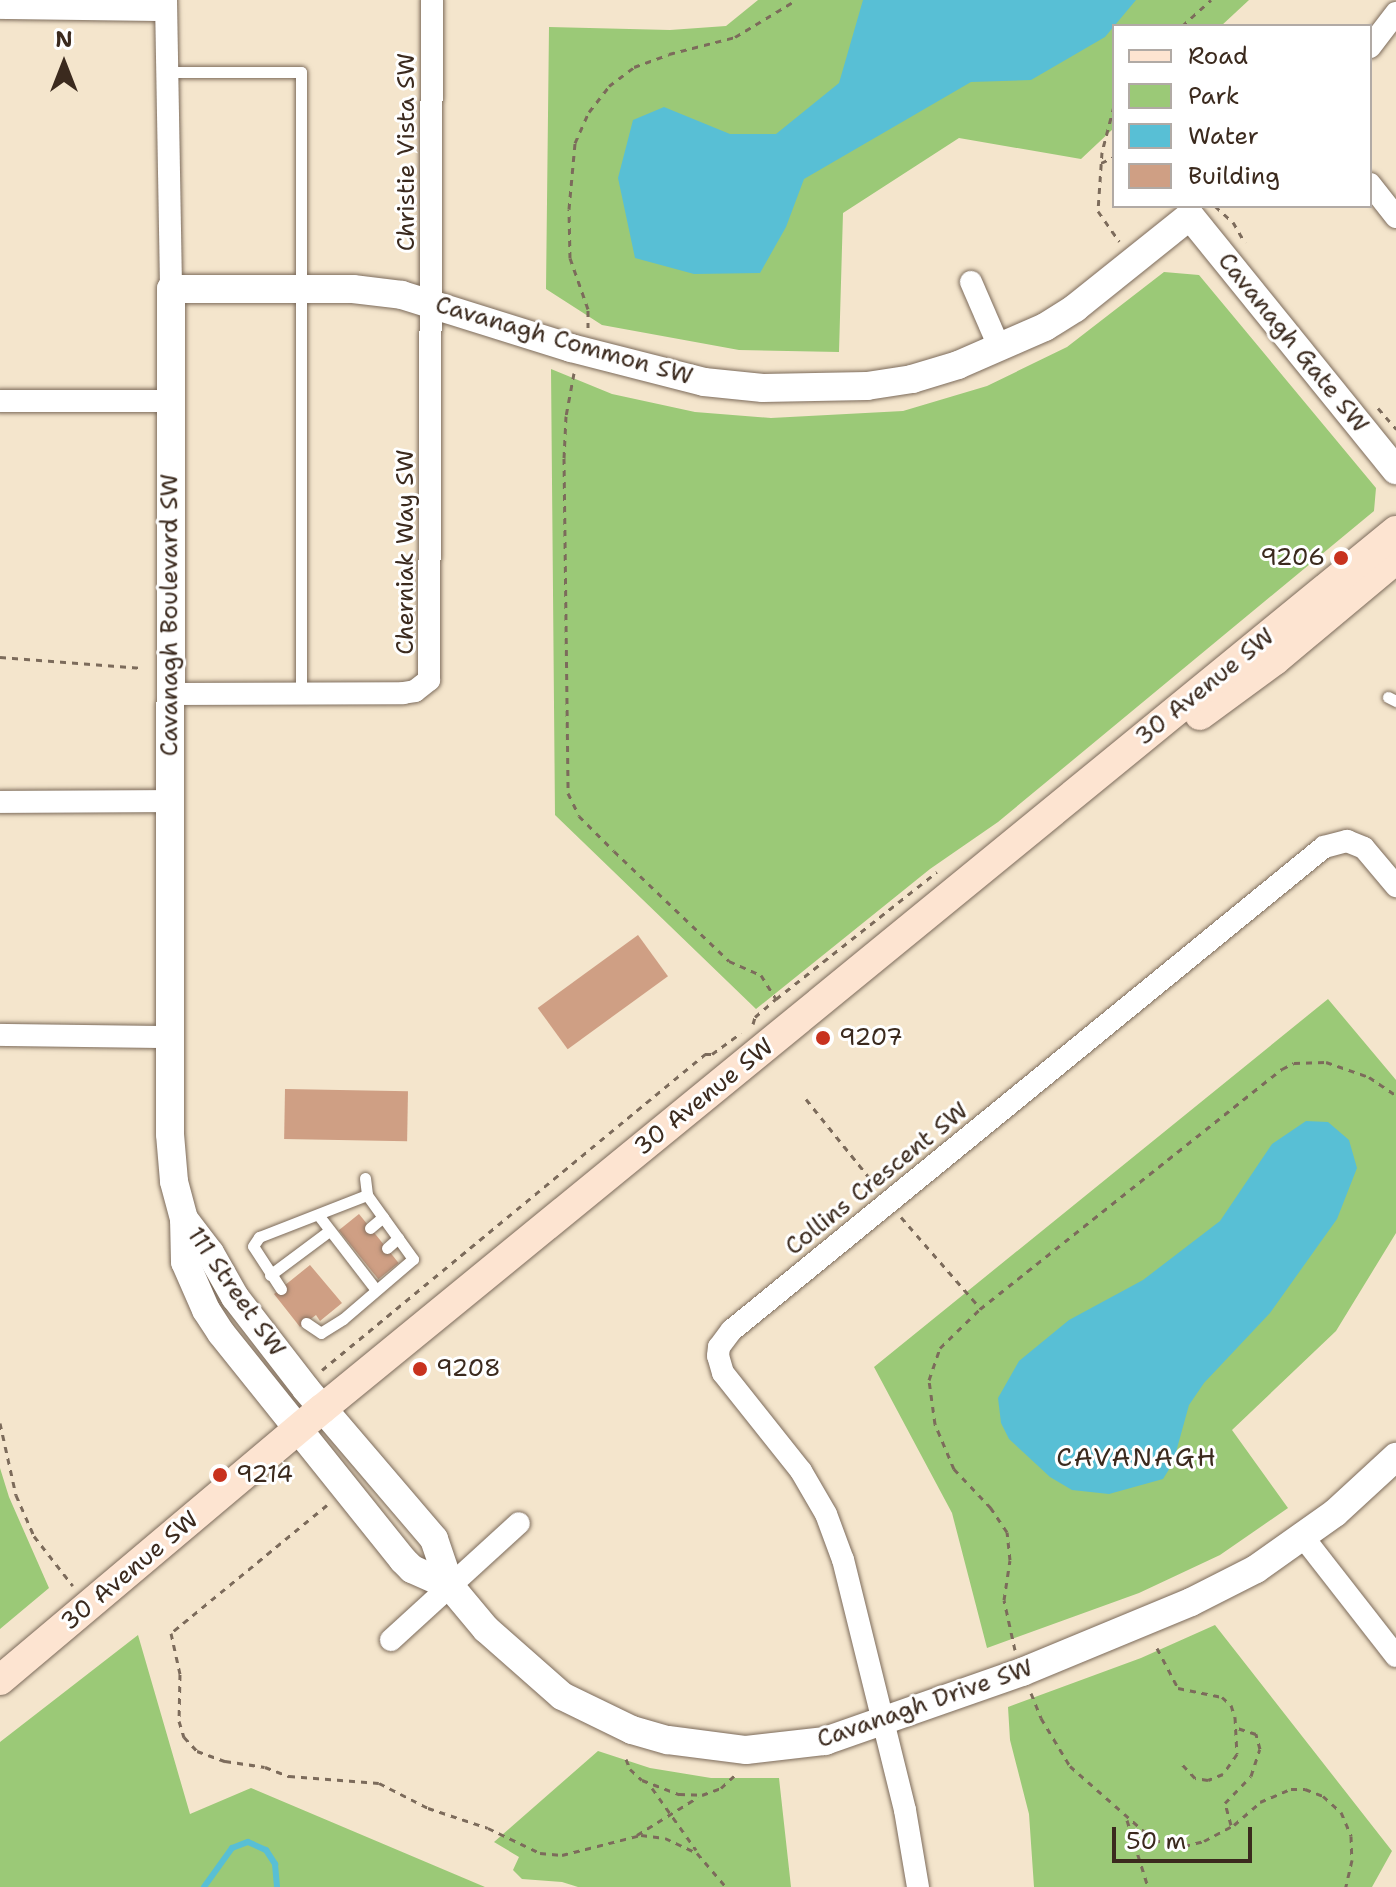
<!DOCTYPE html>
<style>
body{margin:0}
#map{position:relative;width:1396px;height:1887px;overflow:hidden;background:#f4e5cc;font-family:"Shantell Sans",sans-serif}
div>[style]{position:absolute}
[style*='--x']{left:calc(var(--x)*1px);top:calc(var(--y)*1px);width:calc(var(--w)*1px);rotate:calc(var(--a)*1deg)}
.green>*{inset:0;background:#9bc977}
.water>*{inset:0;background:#58bfd5}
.stream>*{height:6px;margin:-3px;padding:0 3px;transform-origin:3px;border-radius:3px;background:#58bfd5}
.building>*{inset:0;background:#cf9f84;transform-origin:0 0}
.path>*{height:3px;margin-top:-1.5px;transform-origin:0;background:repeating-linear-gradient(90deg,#7c6b5b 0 6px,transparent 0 12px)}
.roads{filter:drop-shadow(0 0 2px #7c6b5b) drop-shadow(0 0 2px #7c6b5b)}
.service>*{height:11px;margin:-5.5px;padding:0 5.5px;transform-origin:5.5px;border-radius:5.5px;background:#fff}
.minor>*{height:22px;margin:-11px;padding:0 11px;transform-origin:11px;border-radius:11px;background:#fff}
.tertiary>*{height:28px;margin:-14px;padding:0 14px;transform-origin:14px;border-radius:14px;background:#fff}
.secondary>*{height:30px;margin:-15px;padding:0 15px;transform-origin:15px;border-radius:15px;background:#fde4d1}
.dots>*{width:22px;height:22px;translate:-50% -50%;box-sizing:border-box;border:4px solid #fff;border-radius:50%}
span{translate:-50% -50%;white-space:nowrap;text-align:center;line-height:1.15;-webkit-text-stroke:6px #fff;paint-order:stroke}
.street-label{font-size:24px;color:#3b2a1e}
.poi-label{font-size:24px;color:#3b2a1e}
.right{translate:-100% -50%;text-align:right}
.left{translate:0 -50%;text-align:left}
.neighbourhood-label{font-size:26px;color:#3b2a1e;letter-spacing:2px}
.legend{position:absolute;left:1112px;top:24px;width:260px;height:184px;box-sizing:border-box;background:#fff;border:2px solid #b1aaa5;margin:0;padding:10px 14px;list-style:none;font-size:24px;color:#3b2a1e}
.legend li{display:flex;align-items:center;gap:16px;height:40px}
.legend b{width:40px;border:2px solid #b1aaa5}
.north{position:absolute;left:24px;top:24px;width:80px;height:80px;-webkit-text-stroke:6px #fff;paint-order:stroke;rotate:0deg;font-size:22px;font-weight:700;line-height:32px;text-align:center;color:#3b2a1e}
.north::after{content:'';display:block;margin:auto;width:28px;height:36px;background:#3b2a1e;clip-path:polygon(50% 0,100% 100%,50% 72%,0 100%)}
.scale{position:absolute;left:1112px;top:1827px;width:140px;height:36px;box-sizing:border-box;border:4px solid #3b2a1e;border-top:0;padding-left:10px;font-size:24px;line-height:28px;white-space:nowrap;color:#3b2a1e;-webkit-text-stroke:6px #fff;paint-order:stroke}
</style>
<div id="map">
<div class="green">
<i style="clip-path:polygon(758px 0,1249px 0,1221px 26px,1114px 26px,1114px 128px,1081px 159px,959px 138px,843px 213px,839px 352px,739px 350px,602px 325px,546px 289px,549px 27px,670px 30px,726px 26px)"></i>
<i style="clip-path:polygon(1164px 272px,1199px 275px,1376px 488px,1374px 511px,998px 822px,930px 869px,756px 1009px,555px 815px,551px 369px,612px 394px,695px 412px,771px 418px,903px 411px,987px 386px,1067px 347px)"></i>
<i style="clip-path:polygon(1328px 999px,1396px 1080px,1396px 1233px,1336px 1331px,1232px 1430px,1288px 1508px,1220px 1555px,1139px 1593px,987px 1648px,952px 1513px,874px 1367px)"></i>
<i style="clip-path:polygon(0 1468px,9px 1497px,49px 1588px,0 1629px)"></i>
<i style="clip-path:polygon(1215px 1625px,1392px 1851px,1372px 1887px,1034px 1887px,1029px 1814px,1010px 1740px,1008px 1707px,1141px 1658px)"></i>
<i style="clip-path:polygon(138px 1635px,190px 1814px,251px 1788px,485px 1887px,0 1887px,0 1742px)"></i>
<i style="clip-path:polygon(598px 1751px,650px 1768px,711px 1778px,779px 1778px,791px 1887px,578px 1887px,562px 1882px,522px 1879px,513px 1870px,519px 1857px,494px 1842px)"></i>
</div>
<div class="water">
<i style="clip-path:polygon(863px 0,1136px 0,1105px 37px,1031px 80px,971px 82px,804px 179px,786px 227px,760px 273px,694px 274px,635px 258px,618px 178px,633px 120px,664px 107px,730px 134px,776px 134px,839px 83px)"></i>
<i style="clip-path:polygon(1306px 1121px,1328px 1122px,1349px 1140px,1357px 1168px,1337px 1219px,1270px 1313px,1204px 1383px,1189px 1405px,1173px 1463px,1163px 1479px,1109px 1494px,1072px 1490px,1050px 1477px,1009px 1439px,1001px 1423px,998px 1398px,1019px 1361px,1069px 1320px,1143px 1280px,1220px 1221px,1272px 1144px)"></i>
</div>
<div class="stream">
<i style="--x:204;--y:1887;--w:48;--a:-54.3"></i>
<i style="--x:232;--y:1848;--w:17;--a:-21"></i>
<i style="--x:248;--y:1842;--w:20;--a:24"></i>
<i style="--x:266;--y:1850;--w:17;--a:57"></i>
<i style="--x:275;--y:1864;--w:23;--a:85"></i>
</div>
<div class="building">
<i style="left:638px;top:935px;width:51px;height:124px;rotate:54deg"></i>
<i style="left:285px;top:1089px;width:123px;height:50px;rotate:1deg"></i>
<i style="left:359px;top:1214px;width:63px;height:26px;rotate:51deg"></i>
<i style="clip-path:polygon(310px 1265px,342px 1303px,320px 1321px,316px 1315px,300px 1327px,274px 1294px)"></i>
</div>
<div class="path">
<i style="--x:1182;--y:26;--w:39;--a:-42"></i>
<i style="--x:1114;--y:106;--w:48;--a:104.6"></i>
<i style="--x:1102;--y:152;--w:59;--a:93.9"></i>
<i style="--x:1098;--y:211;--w:37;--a:55"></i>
<i style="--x:1101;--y:163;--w:14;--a:-25"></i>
<i style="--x:1215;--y:206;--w:24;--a:42"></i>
<i style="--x:1233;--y:222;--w:24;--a:60"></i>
<i style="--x:588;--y:328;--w:19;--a:-90"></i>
<i style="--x:588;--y:309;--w:54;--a:-109.4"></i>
<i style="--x:570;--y:258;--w:49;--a:-91.2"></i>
<i style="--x:569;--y:209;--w:66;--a:-84.8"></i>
<i style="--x:575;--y:143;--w:34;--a:-66"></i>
<i style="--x:589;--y:112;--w:33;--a:-52"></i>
<i style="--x:609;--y:86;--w:31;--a:-37"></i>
<i style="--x:634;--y:67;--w:37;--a:-20"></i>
<i style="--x:669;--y:54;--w:68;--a:-14.4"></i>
<i style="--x:735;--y:37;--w:71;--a:-31.2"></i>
<i style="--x:574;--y:373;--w:44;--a:100.5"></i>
<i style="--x:566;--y:416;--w:42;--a:92.7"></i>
<i style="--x:564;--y:458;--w:335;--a:89.3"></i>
<i style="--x:568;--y:793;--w:25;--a:64"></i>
<i style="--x:579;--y:816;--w:49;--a:45"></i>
<i style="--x:614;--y:851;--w:159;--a:43.7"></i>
<i style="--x:729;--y:961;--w:35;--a:24"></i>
<i style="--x:761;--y:975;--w:28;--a:58"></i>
<i style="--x:1378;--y:408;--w:28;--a:49"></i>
<i style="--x:0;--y:657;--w:143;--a:4.4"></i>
<i style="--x:753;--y:1024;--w:7;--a:-74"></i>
<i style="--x:755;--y:1017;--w:28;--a:-41"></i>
<i style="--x:776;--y:999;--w:205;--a:-38.3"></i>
<i style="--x:806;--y:1099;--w:112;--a:51.2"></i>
<i style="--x:901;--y:1217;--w:121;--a:49"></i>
<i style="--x:322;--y:1370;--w:497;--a:-39.5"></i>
<i style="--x:705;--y:1054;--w:7;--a:0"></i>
<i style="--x:712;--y:1054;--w:36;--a:-36"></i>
<i style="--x:0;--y:1423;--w:74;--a:77.5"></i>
<i style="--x:16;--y:1495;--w:45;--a:66.3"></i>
<i style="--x:34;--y:1536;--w:63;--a:52"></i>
<i style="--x:327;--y:1505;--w:202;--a:140.6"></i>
<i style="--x:171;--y:1633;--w:42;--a:77.6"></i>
<i style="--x:180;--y:1674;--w:47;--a:91.2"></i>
<i style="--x:179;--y:1721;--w:17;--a:73"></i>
<i style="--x:184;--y:1737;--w:19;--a:47"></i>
<i style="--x:197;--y:1751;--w:30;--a:20"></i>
<i style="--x:225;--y:1761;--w:40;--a:8.5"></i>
<i style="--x:265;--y:1767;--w:26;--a:21"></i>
<i style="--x:289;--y:1776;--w:90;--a:4.4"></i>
<i style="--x:379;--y:1783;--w:55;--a:27"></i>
<i style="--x:428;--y:1808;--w:63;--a:18.4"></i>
<i style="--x:488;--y:1828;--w:58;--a:25.7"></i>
<i style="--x:540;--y:1853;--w:22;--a:5"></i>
<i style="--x:562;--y:1855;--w:81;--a:-14.2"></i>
<i style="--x:641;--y:1835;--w:24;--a:7"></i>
<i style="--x:665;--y:1838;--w:35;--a:25"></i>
<i style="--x:697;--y:1853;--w:45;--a:49.5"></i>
<i style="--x:1157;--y:1648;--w:45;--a:62.3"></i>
<i style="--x:1178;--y:1688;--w:45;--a:11.6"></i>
<i style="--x:1222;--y:1697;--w:12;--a:42"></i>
<i style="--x:1231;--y:1705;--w:13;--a:72"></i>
<i style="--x:1235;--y:1717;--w:37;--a:87"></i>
<i style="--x:1237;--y:1754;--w:24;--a:125"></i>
<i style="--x:1223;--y:1774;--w:16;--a:158"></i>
<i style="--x:1208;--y:1780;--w:13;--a:-171"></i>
<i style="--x:1195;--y:1778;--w:22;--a:-133"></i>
<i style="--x:1015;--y:1650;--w:51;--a:-102.4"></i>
<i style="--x:1004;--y:1600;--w:40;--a:-81.5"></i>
<i style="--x:1010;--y:1560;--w:28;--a:-96"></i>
<i style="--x:1007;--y:1532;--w:29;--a:-124"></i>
<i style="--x:991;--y:1508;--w:54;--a:-133.5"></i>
<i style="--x:954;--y:1469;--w:49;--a:-112.9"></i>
<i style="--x:935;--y:1424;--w:44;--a:-97.8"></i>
<i style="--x:929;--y:1380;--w:34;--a:-71"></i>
<i style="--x:940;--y:1348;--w:56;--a:-44.3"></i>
<i style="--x:980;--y:1309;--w:386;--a:-38.5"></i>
<i style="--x:1282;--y:1069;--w:13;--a:-27"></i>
<i style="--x:1294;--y:1063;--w:32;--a:-2"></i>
<i style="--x:1326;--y:1062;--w:46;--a:19.2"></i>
<i style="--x:1369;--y:1077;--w:32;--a:34"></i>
<i style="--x:1031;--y:1693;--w:27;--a:68"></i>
<i style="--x:1041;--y:1718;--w:56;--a:58.9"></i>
<i style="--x:1070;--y:1766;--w:112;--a:41.4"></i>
<i style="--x:1154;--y:1840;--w:31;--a:11"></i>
<i style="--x:1184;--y:1846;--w:21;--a:-14"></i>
<i style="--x:1204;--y:1841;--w:34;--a:-28"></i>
<i style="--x:1234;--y:1825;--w:35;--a:-41"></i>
<i style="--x:1260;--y:1802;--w:34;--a:-23"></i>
<i style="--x:1291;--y:1789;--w:14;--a:0"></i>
<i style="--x:1305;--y:1789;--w:19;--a:21"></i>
<i style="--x:1323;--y:1796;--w:24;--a:42"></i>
<i style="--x:1341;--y:1812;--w:26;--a:67"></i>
<i style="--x:1351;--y:1836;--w:24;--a:88"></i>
<i style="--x:1352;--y:1860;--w:28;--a:103"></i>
<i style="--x:626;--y:1759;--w:11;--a:68"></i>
<i style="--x:630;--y:1769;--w:16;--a:43"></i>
<i style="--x:642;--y:1780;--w:40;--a:21"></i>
<i style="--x:679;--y:1794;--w:23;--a:2"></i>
<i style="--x:702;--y:1795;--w:20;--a:-20"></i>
<i style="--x:721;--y:1788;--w:18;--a:-43"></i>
<i style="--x:652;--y:1788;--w:76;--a:54.6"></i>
<i style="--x:1127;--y:1820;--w:70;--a:72.6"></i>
<i style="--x:1231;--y:1825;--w:23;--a:-105"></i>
<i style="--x:1225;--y:1803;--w:37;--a:-46"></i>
<i style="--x:1251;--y:1776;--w:28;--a:-72"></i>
<i style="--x:1260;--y:1749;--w:16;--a:-105"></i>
<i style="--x:1256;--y:1734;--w:22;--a:-162"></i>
<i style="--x:637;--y:1835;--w:72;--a:-31.9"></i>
</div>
<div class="roads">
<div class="service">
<i style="--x:167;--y:72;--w:134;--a:0"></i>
<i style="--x:301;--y:72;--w:621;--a:90"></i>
<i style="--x:1388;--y:697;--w:9;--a:27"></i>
<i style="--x:365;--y:1178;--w:17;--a:83"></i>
<i style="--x:319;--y:1216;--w:93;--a:52.4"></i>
<i style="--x:370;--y:1228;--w:17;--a:-40"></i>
<i style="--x:387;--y:1248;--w:15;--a:-42"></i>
<i style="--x:270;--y:1275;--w:74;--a:-36.7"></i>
<i style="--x:281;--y:1289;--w:51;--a:-123.1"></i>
<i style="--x:253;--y:1246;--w:11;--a:-56"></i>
<i style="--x:259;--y:1237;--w:116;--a:-21.3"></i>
<i style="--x:367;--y:1195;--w:79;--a:54.3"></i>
<i style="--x:413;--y:1259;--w:92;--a:139.4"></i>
<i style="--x:343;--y:1319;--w:26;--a:148"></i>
<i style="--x:321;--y:1333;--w:18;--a:-146"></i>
</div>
<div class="minor">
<i style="--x:166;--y:0;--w:289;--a:89"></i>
<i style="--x:0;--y:8;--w:165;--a:0.7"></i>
<i style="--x:1370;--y:47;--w:43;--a:-52.6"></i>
<i style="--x:1370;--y:184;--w:42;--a:51.8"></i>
<i style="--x:971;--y:282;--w:73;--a:66.6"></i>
<i style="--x:0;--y:401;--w:170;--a:0"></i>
<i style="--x:169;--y:694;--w:234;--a:-0.2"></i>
<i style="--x:403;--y:693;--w:12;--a:-9"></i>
<i style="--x:415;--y:691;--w:18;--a:-38"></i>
<i style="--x:429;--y:680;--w:680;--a:-89.75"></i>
<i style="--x:0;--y:802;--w:169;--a:-0.3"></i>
<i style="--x:0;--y:1035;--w:168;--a:0.7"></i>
<i style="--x:1303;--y:1537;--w:151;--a:52"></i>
<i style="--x:391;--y:1640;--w:173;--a:-42.4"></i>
<i style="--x:918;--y:1887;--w:78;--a:-99.6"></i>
<i style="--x:905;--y:1810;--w:258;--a:-103.9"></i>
<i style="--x:843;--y:1560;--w:49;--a:-110.3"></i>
<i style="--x:826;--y:1514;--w:50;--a:-120.2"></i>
<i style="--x:801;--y:1471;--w:125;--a:-128.5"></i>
<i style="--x:723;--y:1373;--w:18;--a:-106"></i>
<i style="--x:718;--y:1356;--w:9;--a:-84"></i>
<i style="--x:719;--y:1347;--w:21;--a:-53"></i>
<i style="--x:732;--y:1330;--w:764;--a:-39.21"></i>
<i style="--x:1324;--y:847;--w:24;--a:-15"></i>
<i style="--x:1347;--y:841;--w:18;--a:22"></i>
<i style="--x:1364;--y:848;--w:50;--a:49.9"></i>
</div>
<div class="tertiary">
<i style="--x:184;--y:1219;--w:43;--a:52.6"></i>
<i style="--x:210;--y:1253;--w:51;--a:60.4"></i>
<i style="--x:235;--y:1297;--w:116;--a:52.3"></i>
<i style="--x:306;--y:1389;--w:197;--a:49.5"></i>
<i style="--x:434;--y:1539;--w:50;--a:71.2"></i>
<i style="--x:450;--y:1586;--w:56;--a:50.1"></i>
<i style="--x:486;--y:1629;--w:101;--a:41.4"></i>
<i style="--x:562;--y:1696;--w:78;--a:25.9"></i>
<i style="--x:632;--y:1730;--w:37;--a:16"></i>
<i style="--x:668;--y:1740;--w:79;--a:7.3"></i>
<i style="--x:746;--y:1750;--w:80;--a:-6.5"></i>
<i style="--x:825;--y:1741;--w:209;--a:-19.3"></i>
<i style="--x:1022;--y:1672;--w:183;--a:-22.5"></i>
<i style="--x:1191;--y:1602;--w:73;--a:-26.9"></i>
<i style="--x:1256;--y:1569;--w:97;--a:-35.3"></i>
<i style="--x:1335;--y:1513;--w:83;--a:-42.6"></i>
<i style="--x:450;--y:1586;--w:42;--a:-155.9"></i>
<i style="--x:412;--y:1569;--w:13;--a:-135"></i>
<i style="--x:403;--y:1560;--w:291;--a:-128.7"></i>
<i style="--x:221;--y:1333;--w:27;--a:-123"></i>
<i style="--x:206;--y:1310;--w:52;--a:-113.6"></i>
<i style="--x:185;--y:1262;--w:43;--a:-91.3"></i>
<i style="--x:184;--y:1219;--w:39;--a:-105"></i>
<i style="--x:174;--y:1181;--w:47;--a:-94.9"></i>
<i style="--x:170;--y:1134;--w:845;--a:-89.93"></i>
<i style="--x:171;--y:289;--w:182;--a:0"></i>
<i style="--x:353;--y:289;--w:49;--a:7"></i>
<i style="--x:402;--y:295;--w:177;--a:17.4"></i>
<i style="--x:571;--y:348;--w:137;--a:14.3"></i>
<i style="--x:704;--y:382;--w:59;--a:5.8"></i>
<i style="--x:763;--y:388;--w:104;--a:-1.1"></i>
<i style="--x:867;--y:386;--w:46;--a:-8.8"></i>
<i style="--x:912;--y:379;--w:48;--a:-16.9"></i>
<i style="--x:958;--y:365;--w:95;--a:-23.6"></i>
<i style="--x:1045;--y:327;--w:36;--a:-32"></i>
<i style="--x:1075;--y:308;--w:147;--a:-38.7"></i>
<i style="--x:1190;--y:216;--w:327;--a:51"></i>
</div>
<div class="secondary">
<i style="--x:1200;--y:715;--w:93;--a:-36.3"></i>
<i style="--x:1275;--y:660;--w:158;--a:-39.9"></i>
<i style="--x:0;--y:1680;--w:421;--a:-40.1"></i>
<i style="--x:322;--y:1409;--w:1387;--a:-39.27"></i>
</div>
</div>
<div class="dots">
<i style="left:1341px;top:558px;background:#c8321e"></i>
<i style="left:823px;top:1038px;background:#c8321e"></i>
<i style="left:420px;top:1369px;background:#c8321e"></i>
<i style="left:220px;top:1475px;background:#c8321e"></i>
</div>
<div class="street-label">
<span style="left:407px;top:152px;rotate:-90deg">Christie Vista SW</span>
<span style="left:564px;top:341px;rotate:16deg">Cavanagh Common SW</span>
<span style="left:1293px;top:343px;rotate:51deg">Cavanagh Gate SW</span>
<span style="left:406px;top:552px;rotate:-90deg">Cherniak Way SW</span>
<span style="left:170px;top:615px;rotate:-90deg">Cavanagh Boulevard SW</span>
<span style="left:1205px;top:687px;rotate:-39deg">30 Avenue SW</span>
<span style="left:704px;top:1097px;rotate:-39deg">30 Avenue SW</span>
<span style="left:877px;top:1179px;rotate:-39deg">Collins Crescent SW</span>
<span style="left:236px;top:1292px;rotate:55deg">111 Street SW</span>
<span style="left:130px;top:1571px;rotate:-40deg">30 Avenue SW</span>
<span style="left:925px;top:1704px;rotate:-19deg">Cavanagh Drive SW</span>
</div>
<div class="poi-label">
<span class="right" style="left:1325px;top:558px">9206</span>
<span class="left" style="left:839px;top:1038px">9207</span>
<span class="left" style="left:436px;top:1369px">9208</span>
<span class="left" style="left:236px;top:1475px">9214</span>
</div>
<div class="neighbourhood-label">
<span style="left:1137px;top:1457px">CAVANAGH</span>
</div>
<ul class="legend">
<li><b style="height:10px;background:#fde4d1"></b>Road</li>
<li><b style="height:22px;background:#9bc977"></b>Park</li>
<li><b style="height:22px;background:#58bfd5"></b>Water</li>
<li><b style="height:22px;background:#cf9f84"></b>Building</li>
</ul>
<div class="north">N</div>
<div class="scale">50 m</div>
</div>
